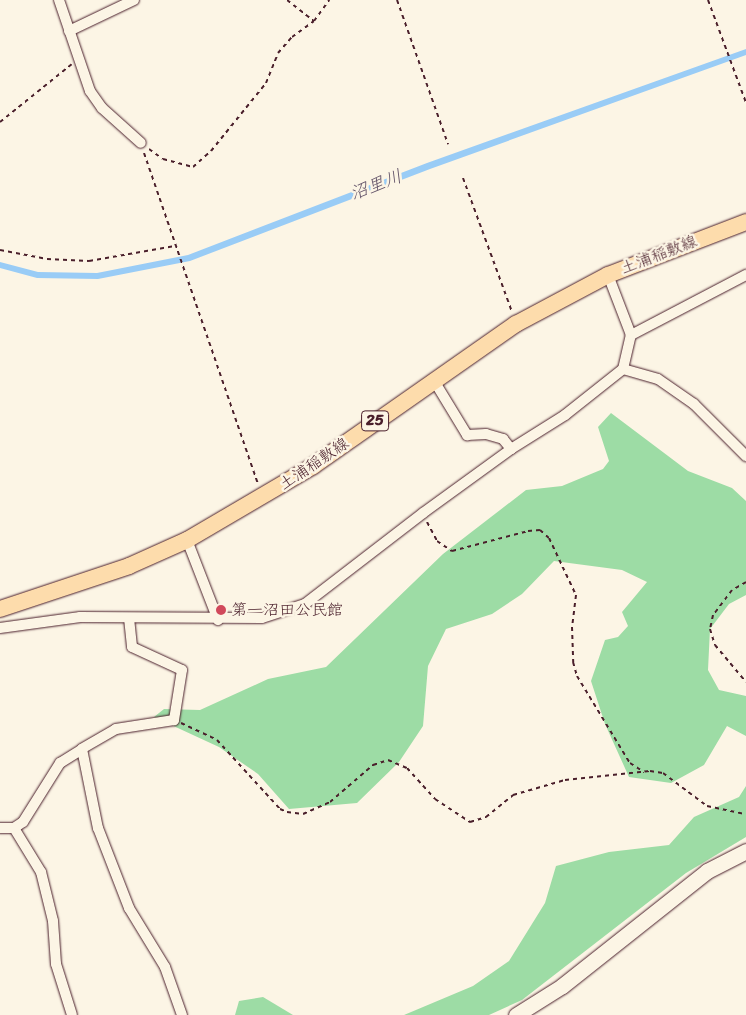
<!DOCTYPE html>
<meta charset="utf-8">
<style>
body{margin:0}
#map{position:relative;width:746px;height:1015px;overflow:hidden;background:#fcf5e5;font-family:Sriracha,"Klee One",sans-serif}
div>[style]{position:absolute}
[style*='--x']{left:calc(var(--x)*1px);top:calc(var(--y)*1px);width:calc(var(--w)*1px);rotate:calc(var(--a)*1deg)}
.green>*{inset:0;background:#9ddca5}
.water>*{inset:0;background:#99ccf6}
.path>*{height:2px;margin-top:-1px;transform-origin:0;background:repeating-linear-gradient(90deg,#4a1f2b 0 4px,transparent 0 8px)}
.roads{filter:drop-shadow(0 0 1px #4a1f2b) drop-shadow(0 0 1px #4a1f2b)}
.street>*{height:10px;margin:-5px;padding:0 5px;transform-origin:5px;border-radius:5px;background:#fcf5e5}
.secondary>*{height:15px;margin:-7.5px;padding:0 7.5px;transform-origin:7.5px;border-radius:7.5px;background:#fcf5e5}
.primary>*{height:16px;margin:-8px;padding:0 8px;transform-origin:8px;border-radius:8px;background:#fddcac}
.dots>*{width:14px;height:14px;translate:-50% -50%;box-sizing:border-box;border:2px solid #fcf5e5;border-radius:50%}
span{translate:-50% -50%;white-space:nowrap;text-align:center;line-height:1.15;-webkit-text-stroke:5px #fcf5e5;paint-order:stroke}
.shield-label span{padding:1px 4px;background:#fcf5e5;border:1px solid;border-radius:4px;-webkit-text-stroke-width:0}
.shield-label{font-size:15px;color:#4a1f2b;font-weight:700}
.street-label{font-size:16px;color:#4a1f2b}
.poi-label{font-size:16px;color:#4a1f2b}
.left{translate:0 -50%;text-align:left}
.water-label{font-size:18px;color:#625368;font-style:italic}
</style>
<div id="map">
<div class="green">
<i style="clip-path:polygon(611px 413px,688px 471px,732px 488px,746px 501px,746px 595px,729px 604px,710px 629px,708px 670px,719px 690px,746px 696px,746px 736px,727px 726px,704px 765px,671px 783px,629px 777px,605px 724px,591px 681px,605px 640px,618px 637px,628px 626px,622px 612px,647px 582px,622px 570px,554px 561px,522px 594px,492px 614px,446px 629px,428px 666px,423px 726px,399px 762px,357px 803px,289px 809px,258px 774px,219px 747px,154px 717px,164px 709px,200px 710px,268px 679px,326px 667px,443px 554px,526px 490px,562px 486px,603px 469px,609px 461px,598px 427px)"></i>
<i style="clip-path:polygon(746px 786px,746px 837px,686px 873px,522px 1000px,489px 1015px,404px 1015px,473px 986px,509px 961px,545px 903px,556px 866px,609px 852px,669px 845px,694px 817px,739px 797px)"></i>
<i style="clip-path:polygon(263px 997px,293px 1015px,235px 1015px,239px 1001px)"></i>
</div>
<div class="water">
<i style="clip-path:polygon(746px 49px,746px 55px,430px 169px,190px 261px,98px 279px,37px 278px,0 268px,0 262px,38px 272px,97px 273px,188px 255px,427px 163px)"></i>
</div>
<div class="path">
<i style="--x:287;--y:0;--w:34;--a:38"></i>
<i style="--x:397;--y:0;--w:153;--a:70.5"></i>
<i style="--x:708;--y:0;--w:110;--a:69.7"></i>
<i style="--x:0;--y:122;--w:92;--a:-38.9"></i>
<i style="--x:149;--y:149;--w:17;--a:36"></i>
<i style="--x:163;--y:159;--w:31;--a:15"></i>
<i style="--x:193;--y:167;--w:24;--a:-42"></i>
<i style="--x:211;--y:151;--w:87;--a:-51"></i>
<i style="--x:266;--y:83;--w:32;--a:-68"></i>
<i style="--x:278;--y:53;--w:21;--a:-49"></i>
<i style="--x:292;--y:37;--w:27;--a:-36"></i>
<i style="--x:314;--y:21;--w:26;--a:-54"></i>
<i style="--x:144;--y:153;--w:350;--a:71"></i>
<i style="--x:463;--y:178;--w:143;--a:69.9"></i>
<i style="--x:0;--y:250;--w:48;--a:10.8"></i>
<i style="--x:47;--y:259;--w:42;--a:2.7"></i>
<i style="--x:89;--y:261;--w:87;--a:-9.9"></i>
<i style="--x:427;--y:522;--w:21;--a:62"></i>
<i style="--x:437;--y:541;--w:18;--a:34"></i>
<i style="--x:452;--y:551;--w:79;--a:-14.7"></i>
<i style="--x:528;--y:531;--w:12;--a:-5"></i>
<i style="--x:540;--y:530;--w:12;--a:42"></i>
<i style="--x:549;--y:538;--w:63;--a:64.7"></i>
<i style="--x:576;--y:595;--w:32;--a:97"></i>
<i style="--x:572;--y:627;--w:35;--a:88"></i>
<i style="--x:573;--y:662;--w:15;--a:74"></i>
<i style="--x:577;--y:676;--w:102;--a:58.7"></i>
<i style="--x:630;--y:763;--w:17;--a:33"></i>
<i style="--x:746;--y:582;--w:16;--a:150"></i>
<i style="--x:732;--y:590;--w:31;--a:127"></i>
<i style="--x:713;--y:615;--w:14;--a:102"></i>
<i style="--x:710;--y:629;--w:17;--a:73"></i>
<i style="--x:715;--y:645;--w:48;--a:50"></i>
<i style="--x:181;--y:723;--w:40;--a:25"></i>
<i style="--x:217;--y:740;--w:93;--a:47.6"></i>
<i style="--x:280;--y:809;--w:8;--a:23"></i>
<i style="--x:287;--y:812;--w:16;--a:7"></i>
<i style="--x:303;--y:814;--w:30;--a:-24"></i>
<i style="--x:330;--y:802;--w:57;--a:-40.7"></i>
<i style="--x:373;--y:765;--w:16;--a:-18"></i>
<i style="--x:388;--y:760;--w:21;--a:23"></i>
<i style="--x:407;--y:768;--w:42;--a:47.9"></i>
<i style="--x:435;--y:799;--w:42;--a:33.3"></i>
<i style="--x:470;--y:822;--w:17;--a:-17"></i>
<i style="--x:486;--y:817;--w:35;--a:-39"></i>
<i style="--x:513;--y:795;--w:54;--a:-16.1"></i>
<i style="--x:565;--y:780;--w:85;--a:-6"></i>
<i style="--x:650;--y:771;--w:13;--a:9"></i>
<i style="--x:663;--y:773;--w:55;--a:36.9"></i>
<i style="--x:707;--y:806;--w:40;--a:12"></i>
</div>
<div class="roads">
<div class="street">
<i style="--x:59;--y:0;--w:96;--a:71.2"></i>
<i style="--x:90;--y:91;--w:21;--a:55"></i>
<i style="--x:102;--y:108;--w:52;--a:41.9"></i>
<i style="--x:69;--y:31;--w:72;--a:-25.5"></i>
<i style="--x:608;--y:275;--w:64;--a:69"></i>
<i style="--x:623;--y:369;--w:36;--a:16"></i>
<i style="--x:658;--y:379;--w:44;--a:34.8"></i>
<i style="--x:694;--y:404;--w:74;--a:45"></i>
<i style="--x:433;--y:379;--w:66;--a:58.7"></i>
<i style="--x:467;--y:435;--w:19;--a:-3"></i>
<i style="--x:486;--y:434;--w:18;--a:16"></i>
<i style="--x:503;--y:439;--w:13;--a:51"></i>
<i style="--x:187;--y:540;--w:86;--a:68.8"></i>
<i style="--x:129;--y:618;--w:29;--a:84"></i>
<i style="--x:132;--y:647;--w:55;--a:24.7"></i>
<i style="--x:182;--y:670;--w:51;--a:99.1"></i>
<i style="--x:174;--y:720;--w:59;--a:171.2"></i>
<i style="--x:116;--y:729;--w:39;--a:150"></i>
<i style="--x:82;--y:749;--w:81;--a:78.6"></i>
<i style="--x:98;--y:828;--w:86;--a:68.8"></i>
<i style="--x:129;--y:908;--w:69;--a:58.6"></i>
<i style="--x:165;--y:967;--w:51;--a:70.5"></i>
<i style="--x:0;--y:628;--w:81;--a:-7.8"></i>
<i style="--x:80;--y:617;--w:182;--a:0.3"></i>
<i style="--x:262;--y:618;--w:45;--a:-18"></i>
<i style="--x:305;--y:604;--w:149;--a:-37.6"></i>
<i style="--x:423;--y:513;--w:109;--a:-36"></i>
<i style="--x:511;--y:449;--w:64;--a:-32.2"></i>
<i style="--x:565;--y:415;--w:74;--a:-38.4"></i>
<i style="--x:623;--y:369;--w:35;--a:-77"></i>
<i style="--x:631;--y:335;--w:130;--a:-27.6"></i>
<i style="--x:0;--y:828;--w:14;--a:0"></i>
<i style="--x:14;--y:828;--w:11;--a:-34"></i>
<i style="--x:23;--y:822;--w:70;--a:-57.9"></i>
<i style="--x:60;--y:763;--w:26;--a:-32"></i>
<i style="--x:14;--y:828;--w:52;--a:58.5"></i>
<i style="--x:41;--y:872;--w:50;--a:76.2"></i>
<i style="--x:53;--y:921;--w:43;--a:86"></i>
<i style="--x:56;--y:964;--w:53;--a:72.6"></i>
</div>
<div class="secondary">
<i style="--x:516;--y:1015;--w:54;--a:-32.2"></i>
<i style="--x:562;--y:986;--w:185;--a:-38.4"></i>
<i style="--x:707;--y:871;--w:44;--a:-27.1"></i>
</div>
<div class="primary">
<i style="--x:0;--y:609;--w:136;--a:-18.4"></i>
<i style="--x:129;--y:566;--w:64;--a:-24.1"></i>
<i style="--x:187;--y:540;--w:146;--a:-30.4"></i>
<i style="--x:313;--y:466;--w:248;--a:-35"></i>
<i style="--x:516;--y:324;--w:104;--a:-28"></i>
<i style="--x:608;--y:275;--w:148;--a:-21"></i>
</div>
</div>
<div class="dots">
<i style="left:221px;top:610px;background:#d1495b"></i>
</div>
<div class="shield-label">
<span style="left:375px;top:421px">25</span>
</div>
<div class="street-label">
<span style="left:659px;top:255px;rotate:-21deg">土浦稲敷線</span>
<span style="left:314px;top:464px;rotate:-34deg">土浦稲敷線</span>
</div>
<div class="poi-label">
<span class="left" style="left:231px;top:610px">第一沼田公民館</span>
</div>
<div class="water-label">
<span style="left:376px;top:185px;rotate:-21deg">沼里川</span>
</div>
</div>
